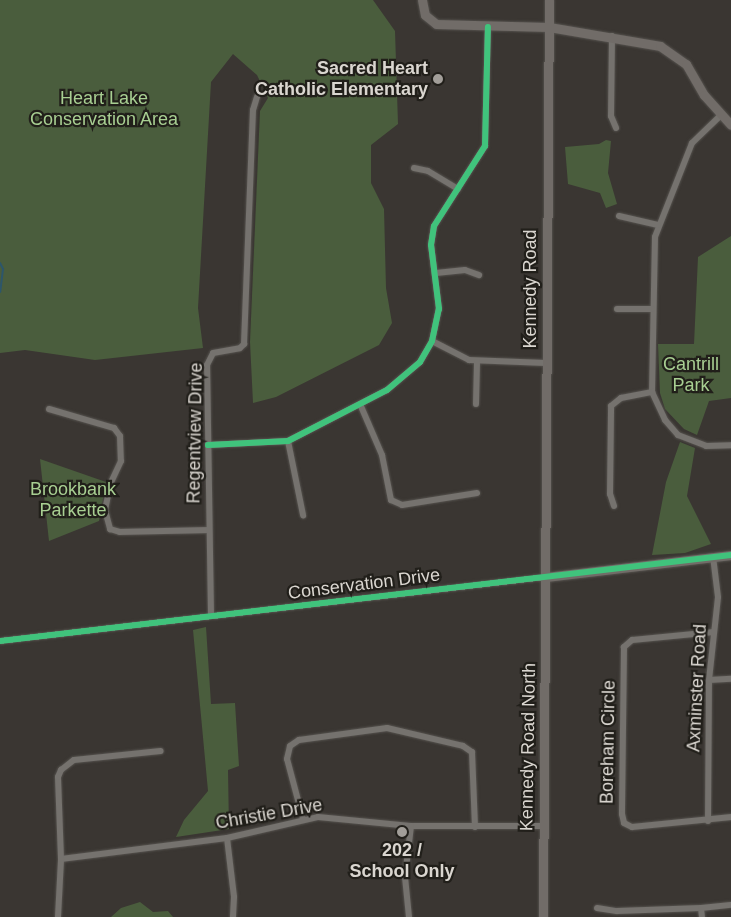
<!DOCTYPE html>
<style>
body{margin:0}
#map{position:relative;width:731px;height:917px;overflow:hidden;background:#3a3632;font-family:Helvetica,sans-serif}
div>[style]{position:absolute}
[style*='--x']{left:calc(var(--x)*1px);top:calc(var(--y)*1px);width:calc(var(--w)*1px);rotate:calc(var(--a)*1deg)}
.green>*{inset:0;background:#4a5d3d}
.stream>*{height:2px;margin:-1px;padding:0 1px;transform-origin:1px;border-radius:1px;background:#2d566b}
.roads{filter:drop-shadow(0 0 1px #55524e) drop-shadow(0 0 1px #55524e)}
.street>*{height:6px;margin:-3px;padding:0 3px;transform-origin:3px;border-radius:3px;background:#75726e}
.secondary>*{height:9px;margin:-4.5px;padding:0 4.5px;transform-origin:4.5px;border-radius:4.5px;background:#716c68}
.cycleway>*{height:6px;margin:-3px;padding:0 3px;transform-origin:3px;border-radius:3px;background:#40c37c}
.dots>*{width:14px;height:14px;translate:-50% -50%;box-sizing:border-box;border:2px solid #211f1a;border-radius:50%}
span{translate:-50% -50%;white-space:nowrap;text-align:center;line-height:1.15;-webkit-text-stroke:4.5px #211f1a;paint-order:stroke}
.poi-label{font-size:18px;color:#dad6d0;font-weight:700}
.right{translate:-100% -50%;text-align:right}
.park-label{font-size:18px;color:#a8cf92}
.street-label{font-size:18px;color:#dad6d0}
</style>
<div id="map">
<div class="green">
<i style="clip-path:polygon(0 0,373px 0,395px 31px,398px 124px,371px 145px,371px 183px,384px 209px,386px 288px,392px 323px,379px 345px,276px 397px,253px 403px,250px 342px,260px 111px,268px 98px,257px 75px,233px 54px,211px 82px,198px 308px,203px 348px,95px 360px,25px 350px,0 353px)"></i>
<i style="clip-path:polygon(606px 140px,611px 141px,608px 173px,617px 204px,606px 208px,600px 193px,568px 184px,565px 147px,599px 144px)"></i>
<i style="clip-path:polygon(731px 236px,731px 398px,709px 401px,697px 435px,684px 429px,665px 409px,660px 393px,658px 344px,694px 344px,698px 257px)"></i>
<i style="clip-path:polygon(680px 442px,695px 448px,687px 496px,711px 544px,685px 553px,652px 555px,666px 482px)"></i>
<i style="clip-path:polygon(40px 459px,106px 482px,99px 521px,49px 541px)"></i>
<i style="clip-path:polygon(206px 627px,211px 704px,235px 703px,239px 766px,228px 770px,229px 829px,176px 837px,184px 820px,208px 791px,193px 630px)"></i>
<i style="clip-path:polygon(140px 902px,153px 912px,168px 911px,173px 917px,111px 917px,121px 908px)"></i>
</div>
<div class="stream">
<i style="--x:0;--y:263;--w:7;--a:63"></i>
<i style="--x:3;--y:269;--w:23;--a:97"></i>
</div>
<div class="roads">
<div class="street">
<i style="--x:612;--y:36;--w:80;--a:90.7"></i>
<i style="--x:611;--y:116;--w:13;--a:67"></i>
<i style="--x:720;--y:116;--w:39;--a:136"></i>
<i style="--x:692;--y:143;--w:101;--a:111.5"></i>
<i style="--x:655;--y:237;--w:155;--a:91.1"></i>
<i style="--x:652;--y:392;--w:31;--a:65"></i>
<i style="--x:665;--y:420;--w:20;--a:49"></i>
<i style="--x:678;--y:435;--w:30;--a:21"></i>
<i style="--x:706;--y:446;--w:25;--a:-2"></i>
<i style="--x:414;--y:168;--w:14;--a:12"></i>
<i style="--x:428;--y:171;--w:35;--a:31"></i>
<i style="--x:619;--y:216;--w:40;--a:13"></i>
<i style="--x:436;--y:273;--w:29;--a:-6"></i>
<i style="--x:465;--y:270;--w:15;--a:20"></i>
<i style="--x:617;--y:309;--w:35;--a:0"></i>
<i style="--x:432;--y:341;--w:42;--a:27.2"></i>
<i style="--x:469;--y:360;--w:77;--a:2.2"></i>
<i style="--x:360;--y:404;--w:56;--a:66.7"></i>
<i style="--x:382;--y:455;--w:46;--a:78.7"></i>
<i style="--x:391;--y:500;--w:12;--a:24"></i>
<i style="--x:402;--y:505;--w:76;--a:-9.1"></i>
<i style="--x:476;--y:404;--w:42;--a:-88.6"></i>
<i style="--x:49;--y:409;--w:68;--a:16.3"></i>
<i style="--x:114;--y:428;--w:10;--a:53"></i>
<i style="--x:120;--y:436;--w:25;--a:88"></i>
<i style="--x:121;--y:461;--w:26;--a:115"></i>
<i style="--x:110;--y:485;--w:25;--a:101"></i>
<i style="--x:105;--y:510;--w:20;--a:75"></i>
<i style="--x:110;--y:529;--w:10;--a:17"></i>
<i style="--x:120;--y:532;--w:88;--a:-1.3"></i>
<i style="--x:288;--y:441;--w:76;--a:78.5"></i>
<i style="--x:208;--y:445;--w:80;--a:-2.9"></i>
<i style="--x:288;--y:441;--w:111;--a:-27.3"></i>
<i style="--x:387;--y:390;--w:43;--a:-40.3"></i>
<i style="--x:420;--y:362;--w:24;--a:-60"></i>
<i style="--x:432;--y:341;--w:33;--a:-78"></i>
<i style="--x:439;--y:309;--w:64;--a:-97.1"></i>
<i style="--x:431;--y:245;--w:19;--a:-81"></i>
<i style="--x:434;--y:226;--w:95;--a:-57.5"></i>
<i style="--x:485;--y:146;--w:119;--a:-88.6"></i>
<i style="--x:614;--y:506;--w:13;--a:-108"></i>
<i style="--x:610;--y:494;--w:88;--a:-89.3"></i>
<i style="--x:611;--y:406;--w:13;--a:-39"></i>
<i style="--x:621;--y:398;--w:32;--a:-11"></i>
<i style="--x:211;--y:615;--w:250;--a:-90.9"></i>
<i style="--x:207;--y:365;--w:13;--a:-63"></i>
<i style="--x:213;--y:353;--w:27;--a:-10"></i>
<i style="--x:240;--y:348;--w:6;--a:-45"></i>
<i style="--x:244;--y:344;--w:234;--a:-87.8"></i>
<i style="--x:253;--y:110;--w:14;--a:-73"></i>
<i style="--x:714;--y:632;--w:82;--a:174.4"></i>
<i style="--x:632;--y:640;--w:11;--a:139"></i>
<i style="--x:624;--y:647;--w:167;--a:90.7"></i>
<i style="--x:622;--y:814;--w:9;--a:77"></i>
<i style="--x:624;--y:823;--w:9;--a:27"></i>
<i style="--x:632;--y:827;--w:100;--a:-5.8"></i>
<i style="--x:0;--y:641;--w:550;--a:-6.69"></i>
<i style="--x:709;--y:680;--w:22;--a:-3"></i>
<i style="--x:303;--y:819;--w:62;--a:-104.9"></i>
<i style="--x:287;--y:759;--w:13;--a:-77"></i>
<i style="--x:290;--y:746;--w:11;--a:-34"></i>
<i style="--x:299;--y:740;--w:89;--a:-7.8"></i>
<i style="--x:387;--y:728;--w:78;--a:13.3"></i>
<i style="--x:463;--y:746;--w:11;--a:34"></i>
<i style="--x:472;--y:752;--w:75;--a:87.7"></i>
<i style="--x:708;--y:821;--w:141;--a:-89.6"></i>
<i style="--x:709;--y:680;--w:83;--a:-83.8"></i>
<i style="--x:718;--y:597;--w:39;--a:-97"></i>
<i style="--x:227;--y:838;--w:59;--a:83.2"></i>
<i style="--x:234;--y:897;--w:20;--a:93"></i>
<i style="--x:61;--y:859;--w:167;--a:-7.2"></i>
<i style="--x:227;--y:838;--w:93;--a:-13"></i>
<i style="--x:318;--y:817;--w:93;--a:5.5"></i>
<i style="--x:411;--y:826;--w:133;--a:0"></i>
<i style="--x:597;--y:908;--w:20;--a:9"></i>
<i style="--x:617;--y:911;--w:84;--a:-2"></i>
<i style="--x:701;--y:908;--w:9;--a:84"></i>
<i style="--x:701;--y:908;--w:30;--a:-6"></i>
<i style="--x:58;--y:917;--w:58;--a:-87"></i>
<i style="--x:61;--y:859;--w:82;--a:-92.1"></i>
<i style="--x:58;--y:777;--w:8;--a:-67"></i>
<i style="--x:61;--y:770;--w:16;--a:-38"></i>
<i style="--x:74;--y:760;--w:87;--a:-5.9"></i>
<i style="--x:409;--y:917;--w:40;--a:-95.7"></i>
<i style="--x:405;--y:877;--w:51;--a:-83.3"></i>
</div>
<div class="secondary">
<i style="--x:422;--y:0;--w:15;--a:79"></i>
<i style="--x:425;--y:15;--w:14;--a:39"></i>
<i style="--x:436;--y:24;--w:113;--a:1.5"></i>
<i style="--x:549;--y:27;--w:113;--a:9.7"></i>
<i style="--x:660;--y:46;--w:32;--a:35"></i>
<i style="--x:686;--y:64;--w:36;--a:60"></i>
<i style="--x:704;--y:95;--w:40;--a:48"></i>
<i style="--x:546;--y:577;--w:186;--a:-6.8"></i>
<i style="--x:543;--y:917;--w:917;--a:-89.63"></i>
</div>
</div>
<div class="cycleway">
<i style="--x:208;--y:445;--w:80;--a:-2.9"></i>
<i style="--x:288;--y:441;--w:111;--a:-27.3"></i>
<i style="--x:387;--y:390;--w:43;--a:-40.3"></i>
<i style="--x:420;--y:362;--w:24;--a:-60"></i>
<i style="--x:432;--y:341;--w:33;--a:-78"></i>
<i style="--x:439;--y:309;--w:64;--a:-97.1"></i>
<i style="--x:431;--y:245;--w:19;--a:-81"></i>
<i style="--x:434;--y:226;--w:95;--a:-57.5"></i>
<i style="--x:485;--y:146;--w:119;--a:-88.6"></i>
<i style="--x:0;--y:641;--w:736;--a:-6.71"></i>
</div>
<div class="dots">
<i style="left:438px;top:79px;background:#a29e99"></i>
<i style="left:402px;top:832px;background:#a29e99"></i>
</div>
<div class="poi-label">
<span class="right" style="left:428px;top:79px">Sacred Heart<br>Catholic Elementary</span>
<span style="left:402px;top:861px">202 /<br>School Only</span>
</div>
<div class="park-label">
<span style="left:104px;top:109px">Heart Lake<br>Conservation Area</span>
<span style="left:691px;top:375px">Cantrill<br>Park</span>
<span style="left:73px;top:500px">Brookbank<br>Parkette</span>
</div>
<div class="street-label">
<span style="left:530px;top:289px;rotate:-90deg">Kennedy Road</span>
<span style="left:195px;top:433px;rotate:-89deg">Regentview Drive</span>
<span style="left:364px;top:584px;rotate:-7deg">Conservation Drive</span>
<span style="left:697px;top:688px;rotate:-87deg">Axminster Road</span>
<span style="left:608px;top:742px;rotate:-89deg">Boreham Circle</span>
<span style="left:528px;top:747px;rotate:-89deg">Kennedy Road North</span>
<span style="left:269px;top:814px;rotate:-10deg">Christie Drive</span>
</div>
</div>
